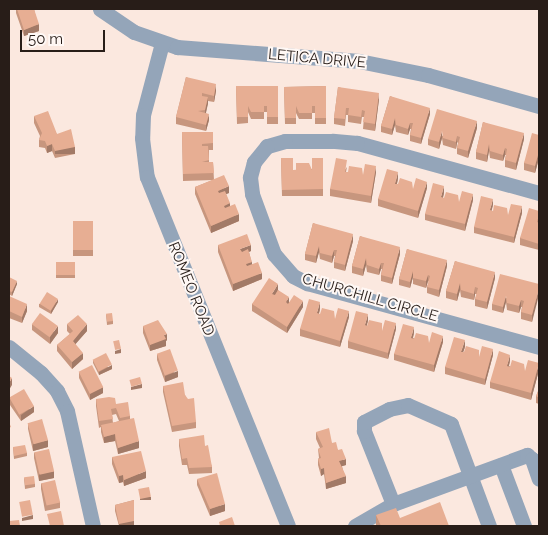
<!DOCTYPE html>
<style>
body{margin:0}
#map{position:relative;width:548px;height:535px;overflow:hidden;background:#fbe8df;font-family:Raleway,sans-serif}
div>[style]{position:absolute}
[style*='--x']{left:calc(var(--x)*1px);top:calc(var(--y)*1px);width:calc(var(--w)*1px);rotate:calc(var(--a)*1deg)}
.minor>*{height:15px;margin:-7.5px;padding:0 7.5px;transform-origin:7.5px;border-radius:7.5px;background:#94a5b9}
.wall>*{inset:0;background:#c7967e;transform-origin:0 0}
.shaded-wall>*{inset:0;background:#a27a67;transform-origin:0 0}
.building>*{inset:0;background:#e7ae93;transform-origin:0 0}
span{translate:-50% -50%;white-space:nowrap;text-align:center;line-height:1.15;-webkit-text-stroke:4px #fff8f5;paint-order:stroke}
.street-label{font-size:15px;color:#281d18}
.frame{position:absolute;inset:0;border:10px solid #281d18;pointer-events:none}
.scale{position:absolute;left:20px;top:30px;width:85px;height:22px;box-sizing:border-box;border:2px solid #281d18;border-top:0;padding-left:6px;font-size:15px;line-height:18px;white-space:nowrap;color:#281d18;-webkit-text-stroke:4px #fff8f5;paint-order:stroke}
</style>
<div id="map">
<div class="minor">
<i style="--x:100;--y:9;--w:41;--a:34.1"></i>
<i style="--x:134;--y:32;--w:46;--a:19.2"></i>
<i style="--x:177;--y:47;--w:183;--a:4.4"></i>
<i style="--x:359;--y:61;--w:70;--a:11.5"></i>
<i style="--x:428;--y:75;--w:115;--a:15.6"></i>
<i style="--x:162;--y:43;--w:74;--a:104.8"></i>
<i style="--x:143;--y:115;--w:23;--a:92"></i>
<i style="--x:142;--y:138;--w:39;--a:83"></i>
<i style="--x:147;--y:177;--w:376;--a:68"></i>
<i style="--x:539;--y:193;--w:189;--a:-164.6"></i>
<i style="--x:357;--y:143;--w:25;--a:-175"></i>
<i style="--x:332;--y:141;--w:47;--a:180"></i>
<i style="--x:285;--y:141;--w:19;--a:164"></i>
<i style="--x:267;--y:146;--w:21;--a:129"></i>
<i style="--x:254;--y:162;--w:16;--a:105"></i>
<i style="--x:250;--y:177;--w:17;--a:83"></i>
<i style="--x:252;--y:194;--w:64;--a:69.9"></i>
<i style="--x:274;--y:254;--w:29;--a:49"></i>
<i style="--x:293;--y:276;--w:16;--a:27"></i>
<i style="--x:307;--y:283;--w:241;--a:15.4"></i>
<i style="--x:9;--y:347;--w:41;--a:39.1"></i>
<i style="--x:41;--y:373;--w:24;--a:48"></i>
<i style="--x:57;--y:391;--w:22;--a:63"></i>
<i style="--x:67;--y:411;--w:118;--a:77.3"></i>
<i style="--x:501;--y:465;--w:65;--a:69.3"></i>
<i style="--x:393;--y:504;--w:79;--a:-111.7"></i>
<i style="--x:364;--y:431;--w:9;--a:-90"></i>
<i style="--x:364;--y:422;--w:28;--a:-27"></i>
<i style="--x:389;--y:409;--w:19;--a:-12"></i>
<i style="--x:408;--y:405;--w:47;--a:23.8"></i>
<i style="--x:451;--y:424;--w:109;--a:69.6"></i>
<i style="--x:355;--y:526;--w:44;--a:-30.1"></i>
<i style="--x:393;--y:504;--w:143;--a:-20.1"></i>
<i style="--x:527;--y:455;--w:6;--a:39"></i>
<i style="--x:532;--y:459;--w:21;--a:71"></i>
</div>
<div class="wall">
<i style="clip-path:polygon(16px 9px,34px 9px,39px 31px,24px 36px,16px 13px)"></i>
<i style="clip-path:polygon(186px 77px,216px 91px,214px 102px,208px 101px,206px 113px,209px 120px,206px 131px,176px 124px,176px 117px)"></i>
<i style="clip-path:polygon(236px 86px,278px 86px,278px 124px,267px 124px,267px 112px,264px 112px,264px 119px,251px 119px,248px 112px,248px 123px,237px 124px)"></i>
<i style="clip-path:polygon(326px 86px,326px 124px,315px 124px,315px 113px,312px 113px,312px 119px,299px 119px,296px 113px,296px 124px,285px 124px,284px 87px)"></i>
<i style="clip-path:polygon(338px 87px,379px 99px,375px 131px,363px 129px,364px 117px,362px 117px,361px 124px,348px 122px,348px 115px,346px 115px,345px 126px,334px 124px,334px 118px)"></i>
<i style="clip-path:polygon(390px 96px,430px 114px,421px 144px,410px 141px,410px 135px,411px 129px,410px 129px,408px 135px,396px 132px,395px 125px,392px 135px,381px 132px,381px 126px)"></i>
<i style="clip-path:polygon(34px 116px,57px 134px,75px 154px,55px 158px,52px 151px,47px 153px,45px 148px,39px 147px,39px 140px,40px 136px,34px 123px)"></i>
<i style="clip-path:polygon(483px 122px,524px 139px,516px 170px,505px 167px,505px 160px,506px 155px,505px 155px,503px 161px,490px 158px,489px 151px,487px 162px,476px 159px,476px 152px)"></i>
<i style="clip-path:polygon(477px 128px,468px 158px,457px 154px,457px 148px,458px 143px,457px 142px,456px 149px,443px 145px,442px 138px,439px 149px,428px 145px,428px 139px)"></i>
<i style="clip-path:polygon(182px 132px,213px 132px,213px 150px,209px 150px,209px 162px,213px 162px,214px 180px,229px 193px,226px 194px,230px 206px,239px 221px,211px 233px,195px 194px,195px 187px,213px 180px,183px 181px)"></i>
<i style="clip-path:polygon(539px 135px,539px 169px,538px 162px,535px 173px,524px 170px,524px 163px)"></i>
<i style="clip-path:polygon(281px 158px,293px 170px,312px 169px,323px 158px,323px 196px,282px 196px)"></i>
<i style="clip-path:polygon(347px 167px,346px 172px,363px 175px,376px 172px,371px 203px,330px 196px,330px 189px)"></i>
<i style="clip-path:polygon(398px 179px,397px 184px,413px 189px,427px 188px,418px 218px,378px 206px,378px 199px)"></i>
<i style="clip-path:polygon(444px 193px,443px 198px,459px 202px,473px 200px,465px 231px,425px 220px,425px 214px)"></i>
<i style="clip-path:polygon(493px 205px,491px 211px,508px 215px,522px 213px,514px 243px,474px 233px,474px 227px)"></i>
<i style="clip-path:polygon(539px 211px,539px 250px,520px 245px,520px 238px)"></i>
<i style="left:73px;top:221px;width:20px;height:35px"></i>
<i style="clip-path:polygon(313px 223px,353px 241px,345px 271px,334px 268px,334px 262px,335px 256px,334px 256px,332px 263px,320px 259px,319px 252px,316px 263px,305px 260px,305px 254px)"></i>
<i style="clip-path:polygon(360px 236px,400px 254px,392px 284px,381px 281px,381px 275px,382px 269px,381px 269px,379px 275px,367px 272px,366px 265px,363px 276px,352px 273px,352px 266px)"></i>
<i style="clip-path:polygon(218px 245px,251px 251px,249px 252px,252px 264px,262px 279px,233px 291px,218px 252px)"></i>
<i style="clip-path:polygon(407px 249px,447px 266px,439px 297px,427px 293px,427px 287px,429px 282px,428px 281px,426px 288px,413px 284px,413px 277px,410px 288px,399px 285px,399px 279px)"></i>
<i style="clip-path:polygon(455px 261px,495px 278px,487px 309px,475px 306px,475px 299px,477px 294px,475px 294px,474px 300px,461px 297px,460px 290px,457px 301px,446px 298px,446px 291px)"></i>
<i style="left:56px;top:262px;width:19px;height:16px"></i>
<i style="clip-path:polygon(9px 277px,17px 284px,12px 296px,9px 294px)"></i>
<i style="clip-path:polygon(539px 284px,532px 322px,521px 319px,521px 312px,522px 307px,521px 307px,519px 313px,507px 310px,506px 302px,503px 313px,492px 310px,492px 304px)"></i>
<i style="clip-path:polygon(278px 290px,289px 302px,303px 307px,287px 333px,252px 311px,252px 304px)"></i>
<i style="clip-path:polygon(9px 296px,27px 311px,22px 323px,9px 318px)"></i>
<i style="clip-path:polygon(58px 302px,51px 314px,39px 307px,39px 304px)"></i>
<i style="clip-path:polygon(320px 309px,319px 314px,335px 319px,349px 317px,340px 347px,300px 336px,300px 329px)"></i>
<i style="clip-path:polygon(539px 313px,539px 324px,538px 324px,538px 317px)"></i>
<i style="clip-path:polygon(106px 314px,113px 321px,113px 324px,107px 325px)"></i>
<i style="clip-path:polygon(368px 321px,366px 326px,382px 331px,396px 329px,388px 359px,348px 348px,348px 341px)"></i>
<i style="clip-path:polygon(32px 324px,58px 333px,50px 344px,32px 330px)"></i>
<i style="clip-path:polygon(67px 324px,87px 331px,75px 344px,83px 359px,72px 369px,57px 351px,57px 345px,70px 334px,67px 331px)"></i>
<i style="clip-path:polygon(143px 326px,167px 340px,166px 341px,166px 346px,150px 351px,143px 333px)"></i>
<i style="clip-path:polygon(414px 333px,413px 338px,429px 343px,443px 342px,434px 372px,394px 360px,394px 354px)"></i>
<i style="clip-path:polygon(465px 347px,463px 352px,479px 357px,493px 355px,485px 385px,445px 374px,445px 367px)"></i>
<i style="clip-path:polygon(157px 354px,178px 377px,165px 382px,157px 360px)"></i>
<i style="clip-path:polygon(93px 360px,112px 369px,99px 375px,93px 363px)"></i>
<i style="clip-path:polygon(510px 361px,509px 366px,525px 371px,539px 370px,531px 400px,490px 388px,490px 382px)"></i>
<i style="clip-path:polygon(79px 372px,103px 393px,90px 400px,79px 378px)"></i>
<i style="clip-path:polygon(163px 386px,185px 395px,196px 422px,196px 428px,172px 432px,163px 392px)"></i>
<i style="clip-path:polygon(539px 389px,539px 404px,536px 403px,536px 396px)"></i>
<i style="clip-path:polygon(10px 398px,34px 412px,21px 421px,10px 405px)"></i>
<i style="clip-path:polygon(evenodd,96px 399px,116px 404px,130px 416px,130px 419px,139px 448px,118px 454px,115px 441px,104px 443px,101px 432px,101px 427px,99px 428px,96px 406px,96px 399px,116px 414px,119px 421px,113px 423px,112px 415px,116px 414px)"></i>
<i style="clip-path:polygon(28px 423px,48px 447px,33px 451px,28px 429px)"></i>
<i style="clip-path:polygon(316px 432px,332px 443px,338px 450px,346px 465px,342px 466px,346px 483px,326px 489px,324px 474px,321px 476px,318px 465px,318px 459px,319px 458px,318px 449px,320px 448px,316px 439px)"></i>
<i style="clip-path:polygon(179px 439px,205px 446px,212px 467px,212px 473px,189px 474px,187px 465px,182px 465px,179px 446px)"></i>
<i style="clip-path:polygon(13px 447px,27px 453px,27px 456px,14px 459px)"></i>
<i style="clip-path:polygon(34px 452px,54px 478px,39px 481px,34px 458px)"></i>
<i style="clip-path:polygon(112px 457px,146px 478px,124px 486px,123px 482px,119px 483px,112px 464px)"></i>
<i style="clip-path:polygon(24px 478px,35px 484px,35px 487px,25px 489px)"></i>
<i style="clip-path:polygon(197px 479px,225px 511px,210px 516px,197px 485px)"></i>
<i style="clip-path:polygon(41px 483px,60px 502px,60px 508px,45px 511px,41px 489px)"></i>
<i style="clip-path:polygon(134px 500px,134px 526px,119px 526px,115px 511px,115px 505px)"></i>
<i style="clip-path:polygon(376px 515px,400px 518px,449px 526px,376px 526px)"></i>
</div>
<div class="shaded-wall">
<i style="clip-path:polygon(39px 24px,39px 31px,24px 36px,24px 30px)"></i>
<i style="clip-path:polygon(216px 84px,216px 91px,214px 102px,214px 96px)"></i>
<i style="clip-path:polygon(379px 93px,379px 99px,375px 131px,375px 124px)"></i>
<i style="clip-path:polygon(208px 97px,208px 104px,205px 116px,205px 110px)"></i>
<i style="clip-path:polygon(430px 108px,430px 114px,421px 144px,421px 138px)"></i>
<i style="clip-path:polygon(209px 114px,209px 120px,206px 131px,206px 125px)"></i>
<i style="clip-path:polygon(395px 118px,395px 125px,392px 135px,392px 129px)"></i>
<i style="clip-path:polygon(477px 121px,477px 128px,468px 158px,468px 151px)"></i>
<i style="clip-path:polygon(410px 123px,410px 129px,408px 135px,408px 129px)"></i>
<i style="clip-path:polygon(442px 131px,442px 138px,439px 149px,439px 142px)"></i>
<i style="clip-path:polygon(524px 133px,524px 139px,516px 170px,516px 163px)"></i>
<i style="clip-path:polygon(457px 136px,457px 142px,456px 149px,456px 142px)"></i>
<i style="clip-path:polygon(52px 144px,52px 151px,47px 153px,47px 146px)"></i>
<i style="clip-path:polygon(489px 144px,489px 151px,487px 162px,487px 155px)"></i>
<i style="left:75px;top:147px;width:7px;height:20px;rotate:90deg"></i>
<i style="clip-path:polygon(505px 148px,505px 155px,503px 161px,503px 155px)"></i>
<i style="clip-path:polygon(538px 155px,538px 162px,535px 173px,535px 166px)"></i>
<i style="clip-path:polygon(376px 166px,376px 172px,371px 203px,371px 196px)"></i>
<i style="clip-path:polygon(398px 172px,398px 179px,395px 190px,395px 184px)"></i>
<i style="clip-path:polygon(427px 182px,427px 188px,418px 218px,418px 211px)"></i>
<i style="clip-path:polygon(229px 186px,229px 193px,218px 197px,218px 191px)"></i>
<i style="clip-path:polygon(444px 186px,444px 193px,441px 204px,441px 197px)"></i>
<i style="clip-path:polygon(473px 194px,473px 200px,465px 231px,465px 224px)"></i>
<i style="clip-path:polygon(493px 199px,493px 205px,490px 217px,490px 210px)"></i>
<i style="clip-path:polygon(230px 203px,230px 210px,224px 212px,224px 206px)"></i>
<i style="clip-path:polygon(522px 206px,522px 213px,514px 243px,514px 237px)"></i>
<i style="clip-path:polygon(239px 214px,239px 221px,211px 233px,211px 226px)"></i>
<i style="clip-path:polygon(353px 234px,353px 241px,345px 271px,345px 265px)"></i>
<i style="clip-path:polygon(251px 245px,251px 251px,240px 255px,240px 249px)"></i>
<i style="clip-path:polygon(319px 246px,319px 252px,316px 263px,316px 256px)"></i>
<i style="clip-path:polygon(400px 247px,400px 254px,392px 284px,392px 278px)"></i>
<i style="clip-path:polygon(334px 250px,334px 256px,332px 263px,332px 256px)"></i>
<i style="clip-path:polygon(366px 258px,366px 265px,363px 276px,363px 269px)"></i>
<i style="clip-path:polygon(447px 260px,447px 266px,439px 297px,439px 290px)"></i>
<i style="clip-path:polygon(252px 262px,252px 268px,246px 270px,246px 264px)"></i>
<i style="clip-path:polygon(381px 263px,381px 269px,379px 275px,379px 269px)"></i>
<i style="clip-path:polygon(413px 271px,413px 277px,410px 288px,410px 282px)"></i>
<i style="clip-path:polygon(495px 272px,495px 278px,487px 309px,487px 302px)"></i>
<i style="clip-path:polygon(262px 273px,262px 279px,233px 291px,233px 284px)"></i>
<i style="clip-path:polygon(428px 275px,428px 281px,426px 288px,426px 281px)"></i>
<i style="clip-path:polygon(17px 281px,17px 284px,12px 296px,12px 292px)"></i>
<i style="clip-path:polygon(460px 283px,460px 290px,457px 301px,457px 294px)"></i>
<i style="clip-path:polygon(278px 284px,278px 290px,272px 300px,272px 294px)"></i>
<i style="clip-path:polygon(475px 287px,475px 294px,474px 300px,474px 294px)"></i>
<i style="clip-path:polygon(539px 288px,539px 295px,532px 322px,532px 315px)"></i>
<i style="clip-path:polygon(506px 296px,506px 302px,503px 313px,503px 307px)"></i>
<i style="clip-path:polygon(289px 297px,289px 303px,286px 309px,286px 302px)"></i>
<i style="clip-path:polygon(58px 299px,58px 302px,51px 314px,51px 311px)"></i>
<i style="clip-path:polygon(521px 300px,521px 307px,519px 313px,519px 306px)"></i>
<i style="clip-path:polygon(303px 301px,303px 307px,287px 333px,287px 327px)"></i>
<i style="clip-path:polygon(320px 302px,320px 309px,317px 320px,317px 313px)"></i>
<i style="clip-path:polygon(27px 304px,27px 311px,22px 323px,22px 317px)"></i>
<i style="clip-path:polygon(349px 311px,349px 317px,340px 347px,340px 341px)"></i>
<i style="clip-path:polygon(368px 314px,368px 321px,365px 332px,365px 325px)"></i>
<i style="clip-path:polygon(396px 323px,396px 329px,388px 359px,388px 353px)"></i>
<i style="clip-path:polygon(87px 324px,87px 331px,73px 347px,73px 341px)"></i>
<i style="clip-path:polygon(58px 326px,58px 333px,50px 344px,50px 337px)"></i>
<i style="clip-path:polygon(414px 327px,414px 333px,411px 344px,411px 338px)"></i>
<i style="clip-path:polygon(167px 334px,167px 340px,166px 341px,166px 346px,150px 351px,150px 345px,164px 335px)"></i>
<i style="clip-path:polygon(443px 336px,443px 342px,434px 372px,434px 365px)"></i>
<i style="clip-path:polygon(465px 340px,465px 347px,461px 358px,461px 352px)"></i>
<i style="clip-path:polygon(121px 349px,121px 353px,115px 354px,115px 351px)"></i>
<i style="clip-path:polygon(493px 349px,493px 355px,485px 385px,485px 379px)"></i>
<i style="clip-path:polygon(83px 353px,83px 359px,72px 369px,72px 362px)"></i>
<i style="clip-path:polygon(510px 355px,510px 361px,507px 372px,507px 366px)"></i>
<i style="clip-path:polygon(539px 363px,539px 370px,531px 400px,531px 393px)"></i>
<i style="clip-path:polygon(112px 365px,112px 369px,99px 375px,99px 372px)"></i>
<i style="clip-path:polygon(178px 371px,178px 377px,165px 382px,165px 376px)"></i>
<i style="clip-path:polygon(12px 378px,12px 385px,9px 390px,9px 383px)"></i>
<i style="clip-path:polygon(142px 384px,142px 388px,131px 390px,131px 387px)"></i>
<i style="clip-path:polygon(103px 387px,103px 393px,90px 400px,90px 393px)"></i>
<i style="clip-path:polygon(34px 406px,34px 412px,21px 421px,21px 415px)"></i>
<i style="clip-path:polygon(115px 434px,115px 441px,104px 443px,104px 437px)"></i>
<i style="clip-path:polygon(48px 440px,48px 447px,33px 451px,33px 444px)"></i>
<i style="clip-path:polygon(139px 441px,139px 448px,118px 454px,118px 448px)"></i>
<i style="clip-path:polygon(346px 459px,346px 465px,339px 467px,339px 461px)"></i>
<i style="clip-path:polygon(324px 468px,324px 474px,321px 476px,321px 469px)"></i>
<i style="clip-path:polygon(54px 471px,54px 478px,39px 481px,39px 474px)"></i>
<i style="clip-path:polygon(146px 471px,146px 478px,124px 486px,124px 480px)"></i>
<i style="clip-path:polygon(123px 475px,123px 482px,119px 483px,119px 476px)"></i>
<i style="clip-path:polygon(346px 476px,346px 483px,326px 489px,326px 483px)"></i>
<i style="left:151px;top:497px;width:3px;height:11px;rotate:90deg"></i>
<i style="clip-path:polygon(134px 500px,134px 526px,119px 526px,119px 524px)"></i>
<i style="clip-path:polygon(225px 504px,225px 511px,210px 516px,210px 509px)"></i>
<i style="clip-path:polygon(33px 515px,33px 519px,22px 521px,22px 518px)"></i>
</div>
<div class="building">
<i style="clip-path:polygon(17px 9px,34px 9px,39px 24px,24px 30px)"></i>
<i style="clip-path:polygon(186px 77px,216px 84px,214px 96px,202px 93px,202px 96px,208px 97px,205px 110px,198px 111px,209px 114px,206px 125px,176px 117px)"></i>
<i style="clip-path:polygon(236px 86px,278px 86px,278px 117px,267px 117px,267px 106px,264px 106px,264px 112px,251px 112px,248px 106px,248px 117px,237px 117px)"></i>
<i style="clip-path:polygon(326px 86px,326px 118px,315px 118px,315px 106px,312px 106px,312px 113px,299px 113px,296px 106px,296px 118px,285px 118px,284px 87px)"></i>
<i style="clip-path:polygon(338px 87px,379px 93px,375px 124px,363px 122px,365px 111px,362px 110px,361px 117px,348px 115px,349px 108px,346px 108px,345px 119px,334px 118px)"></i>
<i style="clip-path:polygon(390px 96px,430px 108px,421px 138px,410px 135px,413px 123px,410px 123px,408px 129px,396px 125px,395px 118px,392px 129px,381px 126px)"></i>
<i style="clip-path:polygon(437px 109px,477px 121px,468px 151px,457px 148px,460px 137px,457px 136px,456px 142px,443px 138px,442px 131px,439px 142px,428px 139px)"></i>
<i style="clip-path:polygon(48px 111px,57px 134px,71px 129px,75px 147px,55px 151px,52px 144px,47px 146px,45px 141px,39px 140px,42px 133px,34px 116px)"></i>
<i style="clip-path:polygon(483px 122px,524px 133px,516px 163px,505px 160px,507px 149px,505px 148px,503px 155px,490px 151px,489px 144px,487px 155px,476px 152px)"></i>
<i style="clip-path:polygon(182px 132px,213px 132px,213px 143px,202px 144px,202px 146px,208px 146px,209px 160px,202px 162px,213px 162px,214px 173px,183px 174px)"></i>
<i style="clip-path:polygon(532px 133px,539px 135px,539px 163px,539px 162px,538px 155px,535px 166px,524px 163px)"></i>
<i style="clip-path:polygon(281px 158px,293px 158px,293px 170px,296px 170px,296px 163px,309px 163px,312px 170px,312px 158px,323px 158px,323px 189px,282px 190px)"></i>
<i style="clip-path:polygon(336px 158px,347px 160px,345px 172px,348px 172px,349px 166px,362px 168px,363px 175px,365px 164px,376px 166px,371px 196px,330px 189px)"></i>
<i style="clip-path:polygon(387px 169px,398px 172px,395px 184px,398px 184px,400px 178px,412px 182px,413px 189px,416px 178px,427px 182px,418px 211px,378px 199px)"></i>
<i style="clip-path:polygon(224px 175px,229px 186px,218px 191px,219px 193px,225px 191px,230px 203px,224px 206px,225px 208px,235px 204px,239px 214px,211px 226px,195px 187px)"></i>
<i style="clip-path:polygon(433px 183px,444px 186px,441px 197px,444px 198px,446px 192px,458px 195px,459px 202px,462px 191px,473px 194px,465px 224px,425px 214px)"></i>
<i style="clip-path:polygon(481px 196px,493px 199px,490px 210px,493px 211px,494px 205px,507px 208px,508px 215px,511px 204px,522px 206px,514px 237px,474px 227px)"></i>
<i style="clip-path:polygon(529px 208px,539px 211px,539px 215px,537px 222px,539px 223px,539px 244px,520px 238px)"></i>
<i style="left:73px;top:221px;width:20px;height:29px"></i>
<i style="clip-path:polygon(313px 223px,353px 234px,345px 265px,334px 262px,337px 250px,334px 250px,332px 256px,320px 253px,319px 246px,316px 256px,305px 254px)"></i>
<i style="clip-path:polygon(247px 234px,251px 245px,240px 249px,242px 252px,248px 249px,252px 262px,246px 264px,247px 266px,258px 262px,262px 273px,233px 284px,218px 245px)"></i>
<i style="clip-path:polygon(360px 236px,400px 247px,392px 278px,381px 275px,384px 263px,381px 263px,379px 269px,367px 265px,366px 258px,363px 269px,352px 266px)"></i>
<i style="clip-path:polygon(407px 249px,447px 260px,439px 290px,427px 287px,430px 276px,428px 275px,426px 281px,413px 278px,413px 271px,410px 282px,399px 279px)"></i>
<i style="clip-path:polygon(455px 261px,495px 272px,487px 302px,475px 299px,478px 288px,475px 287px,474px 294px,461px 290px,460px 283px,457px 294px,446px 291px)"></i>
<i style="left:56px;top:262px;width:19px;height:13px"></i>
<i style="clip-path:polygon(500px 274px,539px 284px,539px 288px,532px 315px,521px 312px,524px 301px,521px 300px,519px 306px,507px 303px,506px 296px,503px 307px,492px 304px)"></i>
<i style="clip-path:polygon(9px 277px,17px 281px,12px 292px,9px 291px)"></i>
<i style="clip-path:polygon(269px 278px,278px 284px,272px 294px,275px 295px,278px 290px,289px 297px,286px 302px,288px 304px,294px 295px,303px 301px,287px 327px,252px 304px)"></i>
<i style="left:47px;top:292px;width:13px;height:14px;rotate:32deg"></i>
<i style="clip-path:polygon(9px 296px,27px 304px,22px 317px,9px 311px)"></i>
<i style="clip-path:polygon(309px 299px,320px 302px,317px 313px,320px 314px,322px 308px,334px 311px,335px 319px,338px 308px,349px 311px,340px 341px,300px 329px)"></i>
<i style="clip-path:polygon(356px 311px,368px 314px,365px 325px,367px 326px,369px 320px,382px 323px,382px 331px,385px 320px,396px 323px,388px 353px,348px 341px)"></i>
<i style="left:40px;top:313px;width:22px;height:14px;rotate:36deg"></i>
<i style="left:112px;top:313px;width:8px;height:6px;rotate:83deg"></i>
<i style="clip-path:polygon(78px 315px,87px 324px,73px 341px,83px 353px,72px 362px,57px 345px,73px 331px,67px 324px)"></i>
<i style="clip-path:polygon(158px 320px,167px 334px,164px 335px,166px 339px,150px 345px,143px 326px)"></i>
<i style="clip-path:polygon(403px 324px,414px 327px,411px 338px,414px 339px,416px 333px,428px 336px,429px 343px,432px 332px,443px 336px,434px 365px,394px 354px)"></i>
<i style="clip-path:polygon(454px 337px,465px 340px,461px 352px,464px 352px,466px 346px,479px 350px,479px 357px,482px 346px,493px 349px,485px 379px,445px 367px)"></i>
<i style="left:119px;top:340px;width:9px;height:6px;rotate:77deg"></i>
<i style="left:170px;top:349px;width:23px;height:14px;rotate:70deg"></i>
<i style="clip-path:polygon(499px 351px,510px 355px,507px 366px,510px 367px,512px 360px,524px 364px,525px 371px,528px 360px,539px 363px,531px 393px,490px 382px)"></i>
<i style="left:106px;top:353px;width:13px;height:15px;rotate:63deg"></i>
<i style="left:92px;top:365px;width:25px;height:15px;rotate:63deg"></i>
<i style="clip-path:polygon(9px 376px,12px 378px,9px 383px)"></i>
<i style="left:140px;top:377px;width:7px;height:11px;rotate:74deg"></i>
<i style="clip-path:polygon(183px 382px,185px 395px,188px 399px,194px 398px,196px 422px,172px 426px,163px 386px)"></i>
<i style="left:24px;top:389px;width:20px;height:17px;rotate:60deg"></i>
<i style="clip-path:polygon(539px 389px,539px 398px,536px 396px)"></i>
<i style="clip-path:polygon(109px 397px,115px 398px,116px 404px,128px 402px,130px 416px,120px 418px,116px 408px,111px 409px,113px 419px,99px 421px,96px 399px)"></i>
<i style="clip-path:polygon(134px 418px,139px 441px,118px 448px,115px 434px,104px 437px,101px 425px)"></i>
<i style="left:42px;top:419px;width:22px;height:15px;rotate:74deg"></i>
<i style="clip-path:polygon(9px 422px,11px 427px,9px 428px)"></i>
<i style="clip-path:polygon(329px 428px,332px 443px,336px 442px,338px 450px,342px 449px,346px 459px,339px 461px,346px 476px,326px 483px,324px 468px,321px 469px,318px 459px,321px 458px,318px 449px,323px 447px,316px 432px)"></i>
<i style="clip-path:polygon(204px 435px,205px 446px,208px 445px,212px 467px,189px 468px,187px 458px,182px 459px,179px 439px)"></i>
<i style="clip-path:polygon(25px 445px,27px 453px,14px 456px,13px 447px)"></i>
<i style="left:49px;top:449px;width:23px;height:15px;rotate:77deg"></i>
<i style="clip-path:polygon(141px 451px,146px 471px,124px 480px,123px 475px,119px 476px,112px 457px)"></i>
<i style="clip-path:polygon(217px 473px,225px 504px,210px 509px,197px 479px)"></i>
<i style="left:34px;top:476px;width:8px;height:10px;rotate:83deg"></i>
<i style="left:55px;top:480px;width:23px;height:14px;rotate:77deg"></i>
<i style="left:149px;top:487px;width:10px;height:11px;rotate:79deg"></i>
<i style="left:30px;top:500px;width:15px;height:11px;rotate:79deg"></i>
<i style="clip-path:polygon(134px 500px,134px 521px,119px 524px,115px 505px)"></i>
<i style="clip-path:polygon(440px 502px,449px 526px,381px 526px,376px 515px,396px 508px,400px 518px)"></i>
<i style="clip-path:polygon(61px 511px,64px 526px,50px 526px,47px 514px)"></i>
<i style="clip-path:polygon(232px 517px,235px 526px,220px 526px,219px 522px)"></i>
<i style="clip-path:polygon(19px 520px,20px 526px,9px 526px,9px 521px)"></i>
</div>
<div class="street-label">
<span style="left:317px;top:59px;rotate:5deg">LETICA DRIVE</span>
<span style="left:191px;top:289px;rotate:68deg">ROMEO ROAD</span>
<span style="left:370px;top:298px;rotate:16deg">CHURCHILL CIRCLE</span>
</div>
<div class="frame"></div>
<div class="scale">50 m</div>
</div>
